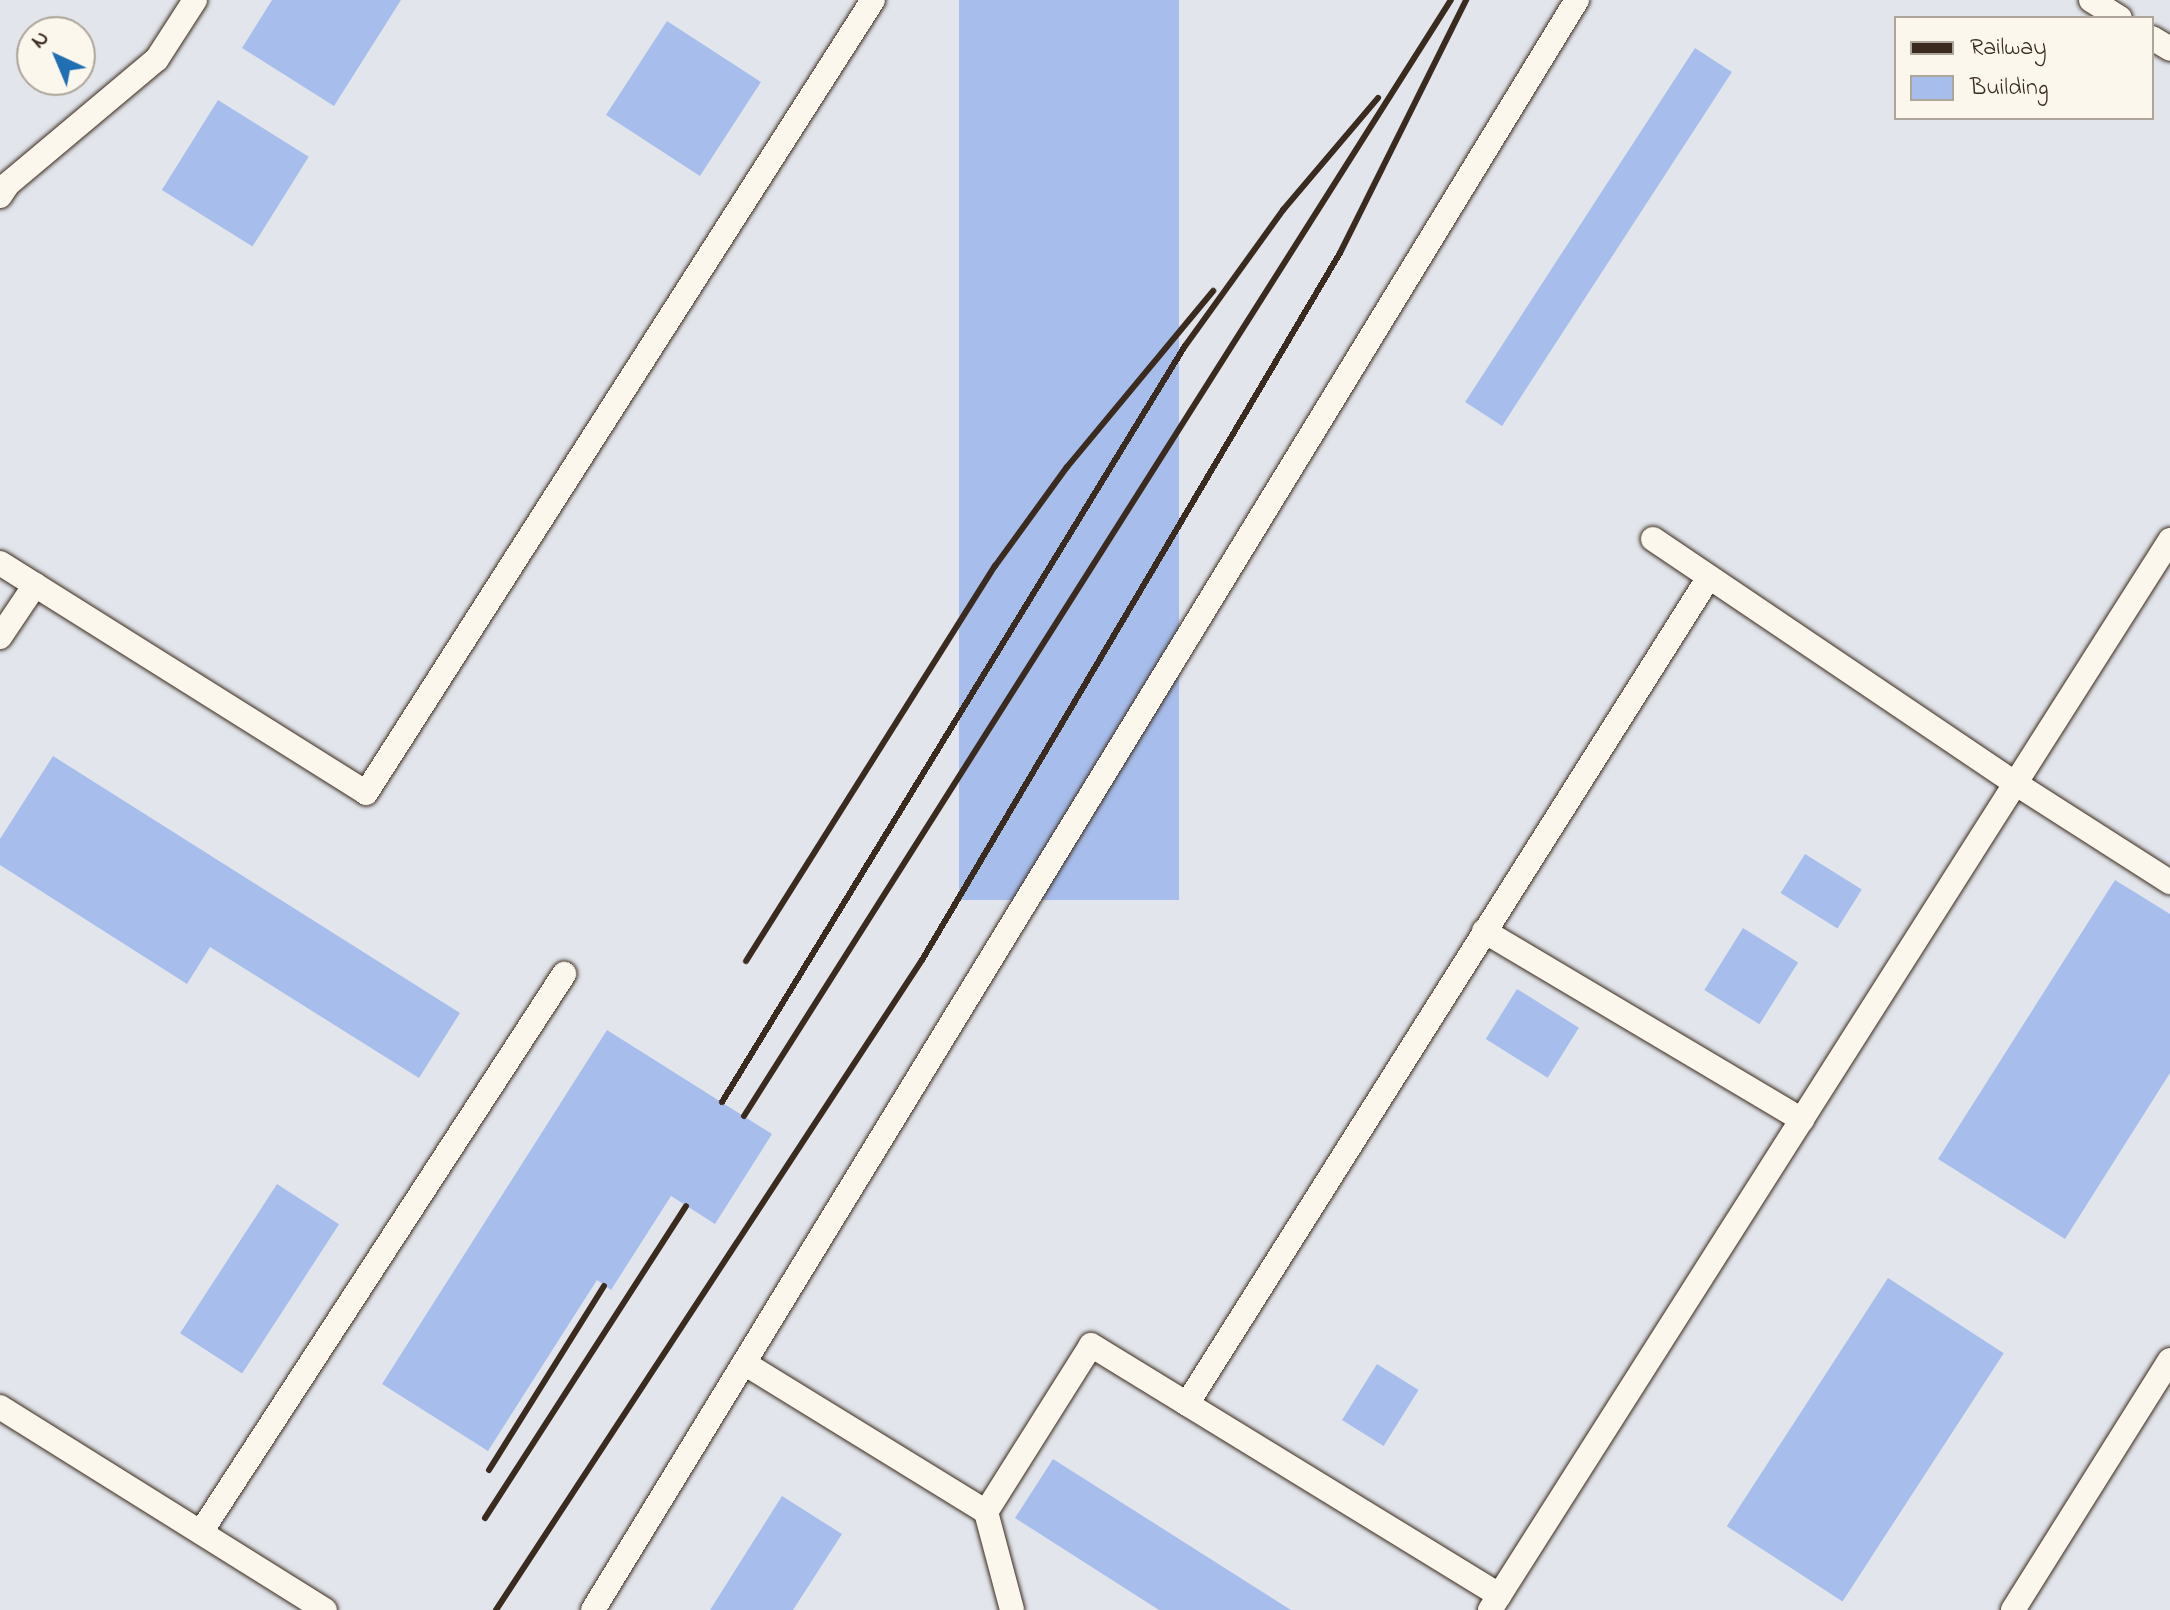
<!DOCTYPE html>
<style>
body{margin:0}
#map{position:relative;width:2170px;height:1610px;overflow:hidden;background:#fbf7ec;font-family:"Indie Flower",sans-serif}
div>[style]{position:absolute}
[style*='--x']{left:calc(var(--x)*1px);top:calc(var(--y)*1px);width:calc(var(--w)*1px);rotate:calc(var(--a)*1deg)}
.built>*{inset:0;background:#e2e6ec}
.building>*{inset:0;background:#a7beec;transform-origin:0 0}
.roads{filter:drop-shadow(0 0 2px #3b2a1e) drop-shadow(0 0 2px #3b2a1e)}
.service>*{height:24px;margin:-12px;padding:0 12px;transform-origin:12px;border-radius:12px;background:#fbf7ec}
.rail>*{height:6px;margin:-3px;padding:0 3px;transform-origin:3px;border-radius:3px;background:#3b2a1e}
span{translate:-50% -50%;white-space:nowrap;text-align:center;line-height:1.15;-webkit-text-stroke:7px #fbf7ec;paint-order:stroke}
.legend{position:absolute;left:1894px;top:16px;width:260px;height:104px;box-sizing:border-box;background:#fbf7ec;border:2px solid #aea59a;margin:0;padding:10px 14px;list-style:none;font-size:24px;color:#3b2a1e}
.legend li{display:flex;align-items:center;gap:16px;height:40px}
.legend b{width:40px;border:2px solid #aea59a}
.north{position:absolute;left:16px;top:16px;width:80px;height:80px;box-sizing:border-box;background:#fbf7ec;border:2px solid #aea59a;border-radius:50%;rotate:316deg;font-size:22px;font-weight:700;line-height:32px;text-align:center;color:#3b2a1e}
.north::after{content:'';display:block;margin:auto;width:28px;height:36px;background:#1f6fb2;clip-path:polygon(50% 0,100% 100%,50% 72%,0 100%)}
</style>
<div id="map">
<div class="built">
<i style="clip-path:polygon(evenodd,0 0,2170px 0,2170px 1610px,0 1610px,0 0,1896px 18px,2152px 18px,2152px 118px,1896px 118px,1896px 18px,0 0,32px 32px,80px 32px,80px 80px,32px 80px,32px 32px)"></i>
</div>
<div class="building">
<i style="clip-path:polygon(272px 0,401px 0,334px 106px,242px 48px)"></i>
<i style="left:959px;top:0;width:220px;height:900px"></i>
<i style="left:667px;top:21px;width:112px;height:112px;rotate:33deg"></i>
<i style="left:1695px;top:48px;width:44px;height:422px;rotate:33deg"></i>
<i style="left:218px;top:100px;width:107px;height:106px;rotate:32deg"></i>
<i style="clip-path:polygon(53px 756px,460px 1013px,419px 1078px,210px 947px,187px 984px,0 865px,0 839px)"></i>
<i style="left:1805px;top:854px;width:67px;height:46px;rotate:32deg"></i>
<i style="clip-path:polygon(2115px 880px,2170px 914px,2170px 1073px,2065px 1239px,1938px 1159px)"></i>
<i style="left:1743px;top:928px;width:65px;height:73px;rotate:32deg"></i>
<i style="left:1517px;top:989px;width:73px;height:59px;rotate:32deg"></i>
<i style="clip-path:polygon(607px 1030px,772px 1134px,715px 1224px,671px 1196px,611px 1290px,597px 1280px,488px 1451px,382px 1384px)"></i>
<i style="left:277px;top:1184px;width:74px;height:178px;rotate:33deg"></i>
<i style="left:1888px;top:1278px;width:138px;height:296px;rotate:33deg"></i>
<i style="left:1377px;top:1364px;width:49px;height:66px;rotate:32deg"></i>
<i style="clip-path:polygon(1053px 1459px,1291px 1610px,1159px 1610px,1015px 1518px)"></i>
<i style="clip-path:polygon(782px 1496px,842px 1534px,793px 1610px,710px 1610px)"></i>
</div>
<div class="roads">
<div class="service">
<i style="--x:2091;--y:0;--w:34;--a:32"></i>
<i style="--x:2152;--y:38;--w:21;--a:31"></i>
<i style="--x:0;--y:196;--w:14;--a:-56"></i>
<i style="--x:8;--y:184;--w:194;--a:-40"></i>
<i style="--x:157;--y:59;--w:70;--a:-57.2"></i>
<i style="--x:1653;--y:539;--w:437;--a:34"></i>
<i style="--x:2015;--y:783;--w:184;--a:32.6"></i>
<i style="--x:0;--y:563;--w:432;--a:32.1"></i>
<i style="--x:366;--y:793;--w:941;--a:-57.41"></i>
<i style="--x:0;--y:637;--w:63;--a:-56.1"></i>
<i style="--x:1484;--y:931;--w:370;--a:30.7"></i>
<i style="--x:744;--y:1363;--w:284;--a:31.6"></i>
<i style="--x:986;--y:1512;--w:197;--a:-57.8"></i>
<i style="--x:1091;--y:1345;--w:479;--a:31.5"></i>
<i style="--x:1187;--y:1404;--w:978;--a:-57.74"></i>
<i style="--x:0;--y:1407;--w:383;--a:32"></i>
<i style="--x:986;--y:1512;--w:101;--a:75.1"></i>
<i style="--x:201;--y:1532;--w:666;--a:-56.95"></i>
<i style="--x:593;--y:1610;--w:1887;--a:-58.57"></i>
<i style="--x:1490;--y:1610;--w:1268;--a:-57.56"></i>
<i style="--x:2013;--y:1610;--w:295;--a:-57.9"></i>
</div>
</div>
<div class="rail">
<i style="--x:746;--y:961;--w:467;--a:-57.8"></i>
<i style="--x:995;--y:566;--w:122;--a:-54"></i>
<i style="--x:1067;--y:467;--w:229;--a:-50.3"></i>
<i style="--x:722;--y:1102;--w:887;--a:-58.52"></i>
<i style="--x:1185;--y:346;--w:168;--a:-54.2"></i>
<i style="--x:1283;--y:210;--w:147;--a:-49.7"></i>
<i style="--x:744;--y:1116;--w:1321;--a:-57.65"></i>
<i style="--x:489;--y:1470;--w:217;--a:-58"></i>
<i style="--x:485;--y:1518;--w:371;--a:-57.2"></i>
<i style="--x:496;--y:1610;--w:777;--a:-56.76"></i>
<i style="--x:922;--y:960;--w:821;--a:-59.41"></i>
<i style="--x:1340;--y:253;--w:283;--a:-63.5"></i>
</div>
<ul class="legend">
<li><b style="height:10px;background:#3b2a1e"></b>Railway</li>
<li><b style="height:22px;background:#a7beec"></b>Building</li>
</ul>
<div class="north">N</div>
</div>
